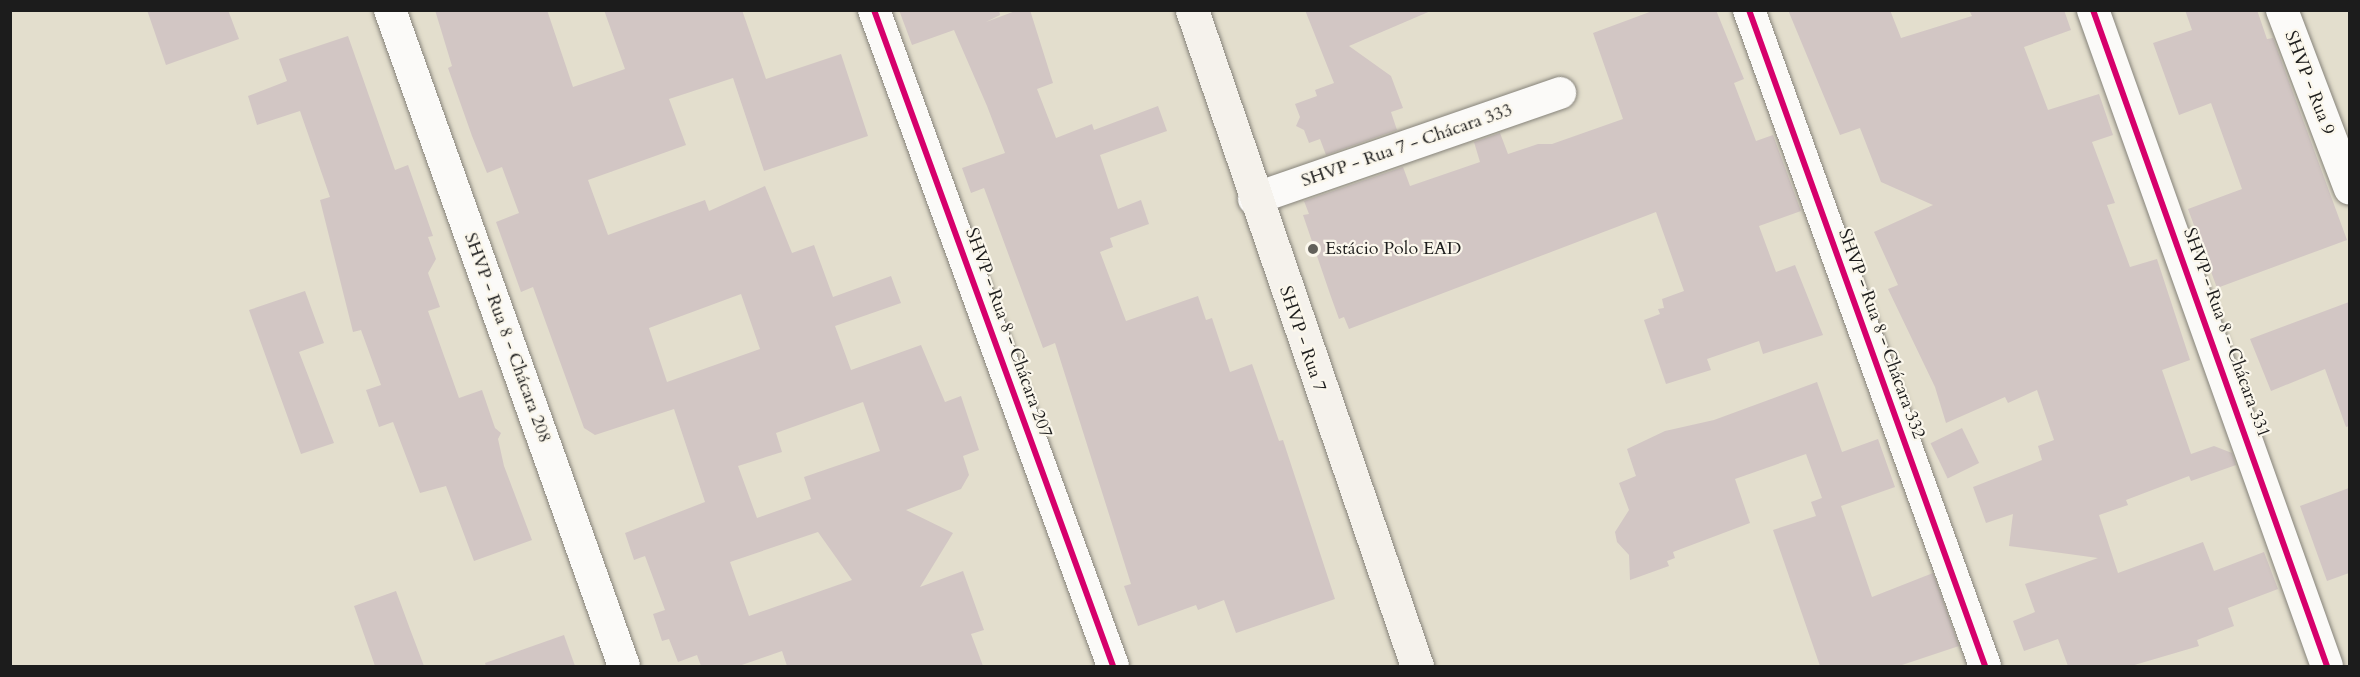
<!DOCTYPE html>
<meta charset="utf-8">
<style>
body{margin:0}
#map{position:relative;width:2360px;height:677px;overflow:hidden;background:#e3decd;font-family:Cardo,serif}
div>[style]{position:absolute}
[style*='--x']{left:calc(var(--x)*1px);top:calc(var(--y)*1px);width:calc(var(--w)*1px);rotate:calc(var(--a)*1deg)}
.building>*{inset:0;background:#d2c6c4;transform-origin:0 0}
.roads{filter:drop-shadow(0 0 2px #86837a) drop-shadow(0 0 2px #86837a)}
.street>*{height:32px;margin:-16px;padding:0 16px;transform-origin:16px;border-radius:16px;background:#fbfaf8}
.secondary>*{height:33px;margin:-16.5px;padding:0 16.5px;transform-origin:16.5px;border-radius:16.5px;background:#f5f2ec}
.cycleway>*{height:6px;margin:-3px;padding:0 3px;transform-origin:3px;border-radius:3px;background:#d6006c}
.dots>*{width:16px;height:16px;translate:-50% -50%;box-sizing:border-box;border:3px solid #fbf7ec;border-radius:50%}
span{translate:-50% -50%;white-space:nowrap;text-align:center;line-height:1.15;-webkit-text-stroke:4.5px #fbf7ec;paint-order:stroke}
.street-label{font-size:18px;color:#1c1c1c}
.poi-label{font-size:18px;color:#1c1c1c}
.left{translate:0 -50%;text-align:left}
.frame{position:absolute;inset:0;border:12px solid #1c1c1c;pointer-events:none}
</style>
<div id="map">
<div class="building">
<i style="clip-path:polygon(147px 10px,228px 10px,239px 39px,166px 65px)"></i>
<i style="clip-path:polygon(evenodd,435px 10px,547px 10px,573px 87px,625px 69px,604px 10px,742px 10px,766px 79px,841px 54px,868px 136px,764px 171px,733px 78px,669px 99px,686px 145px,588px 180px,608px 235px,705px 200px,709px 211px,765px 186px,792px 253px,814px 245px,833px 297px,891px 276px,901px 303px,835px 326px,851px 370px,921px 345px,945px 402px,961px 396px,979px 450px,963px 456px,969px 475px,961px 489px,906px 510px,953px 533px,920px 587px,963px 571px,984px 630px,971px 634px,983px 666px,787px 666px,782px 651px,739px 666px,701px 666px,697px 655px,678px 662px,669px 639px,662px 641px,653px 614px,665px 610px,645px 556px,634px 560px,625px 533px,705px 502px,674px 409px,595px 435px,584px 428px,533px 287px,521px 292px,496px 222px,519px 213px,502px 167px,487px 173px,472px 136px,448px 68px,452px 66px,435px 10px,741px 294px,760px 349px,667px 382px,649px 328px,741px 294px,435px 10px,863px 402px,880px 451px,804px 477px,811px 499px,757px 518px,738px 466px,782px 452px,776px 433px,863px 402px,435px 10px,818px 532px,852px 580px,749px 616px,730px 562px,818px 532px)"></i>
<i style="clip-path:polygon(899px 10px,999px 10px,1000px 15px,986px 22px,1018px 10px,1030px 10px,1053px 83px,1037px 89px,1056px 138px,1092px 124px,1094px 130px,1158px 106px,1167px 131px,1100px 155px,1118px 209px,1141px 200px,1149px 224px,1110px 238px,1113px 247px,1100px 252px,1126px 321px,1198px 296px,1206px 320px,1212px 318px,1230px 372px,1252px 364px,1279px 441px,1283px 440px,1335px 599px,1236px 633px,1224px 600px,1198px 610px,1196px 605px,1138px 626px,1124px 586px,1131px 584px,1055px 343px,1043px 348px,984px 188px,971px 193px,962px 168px,1005px 153px,987px 106px,954px 30px,912px 45px)"></i>
<i style="clip-path:polygon(1305px 10px,1433px 10px,1349px 46px,1391px 76px,1403px 108px,1391px 112px,1397px 130px,1326px 155px,1320px 139px,1309px 143px,1304px 130px,1296px 126px,1300px 117px,1295px 104px,1317px 96px,1315px 90px,1334px 83px)"></i>
<i style="clip-path:polygon(1655px 10px,1716px 10px,1744px 79px,1734px 83px,1756px 141px,1773px 135px,1801px 211px,1759px 226px,1776px 272px,1795px 265px,1823px 335px,1763px 354px,1759px 341px,1707px 359px,1711px 370px,1666px 384px,1644px 320px,1660px 314px,1658px 309px,1664px 308px,1662px 299px,1684px 291px,1656px 212px,1349px 329px,1344px 317px,1339px 319px,1330px 294px,1303px 215px,1309px 214px,1304px 201px,1403px 167px,1410px 186px,1480px 162px,1474px 142px,1500px 133px,1508px 154px,1538px 144px,1552px 144px,1623px 119px,1593px 33px)"></i>
<i style="clip-path:polygon(1788px 10px,1890px 10px,1901px 38px,1972px 16px,1969px 10px,2064px 10px,2071px 30px,2024px 47px,2048px 110px,2099px 94px,2113px 135px,2092px 142px,2115px 203px,2107px 205px,2130px 267px,2157px 259px,2190px 360px,2162px 370px,2191px 454px,2214px 446px,2232px 453px,2236px 465px,2191px 481px,2189px 476px,2126px 500px,2128px 505px,2099px 515px,2118px 573px,2203px 542px,2214px 571px,2264px 552px,2278px 589px,2228px 608px,2234px 626px,2197px 640px,2199px 646px,2131px 666px,2068px 666px,2058px 639px,2024px 651px,2013px 621px,2035px 612px,2025px 584px,2098px 558px,2009px 546px,2013px 514px,1986px 523px,1973px 487px,2042px 460px,2038px 446px,2054px 440px,2037px 390px,2008px 403px,2005px 397px,1946px 423px,1935px 387px,1888px 289px,1898px 285px,1874px 232px,1933px 205px,1881px 182px,1860px 128px,1840px 135px)"></i>
<i style="clip-path:polygon(2185px 10px,2257px 10px,2267px 39px,2273px 38px,2347px 240px,2217px 288px,2188px 209px,2242px 189px,2211px 103px,2179px 115px,2153px 43px,2192px 30px)"></i>
<i style="clip-path:polygon(348px 36px,395px 170px,408px 165px,433px 236px,428px 237px,436px 259px,428px 273px,440px 307px,428px 311px,459px 398px,482px 390px,495px 428px,501px 433px,498px 439px,504px 466px,532px 540px,474px 561px,446px 486px,420px 493px,393px 422px,379px 427px,366px 390px,381px 385px,361px 330px,353px 332px,320px 200px,330px 197px,300px 111px,257px 125px,248px 96px,287px 81px,279px 59px)"></i>
<i style="clip-path:polygon(305px 291px,324px 343px,299px 352px,334px 443px,301px 454px,249px 310px)"></i>
<i style="clip-path:polygon(2349px 302px,2349px 426px,2346px 427px,2325px 369px,2271px 391px,2250px 339px)"></i>
<i style="clip-path:polygon(1817px 382px,1842px 452px,1878px 439px,1895px 487px,1841px 506px,1872px 597px,1933px 573px,1959px 646px,1899px 666px,1820px 666px,1773px 530px,1816px 516px,1811px 502px,1822px 498px,1806px 454px,1735px 479px,1750px 523px,1673px 552px,1675px 558px,1667px 561px,1669px 566px,1630px 580px,1629px 555px,1617px 542px,1615px 532px,1629px 510px,1619px 483px,1636px 476px,1627px 449px,1665px 431px,1714px 420px)"></i>
<i style="left:1962px;top:428px;width:39px;height:35px;rotate:64deg"></i>
<i style="clip-path:polygon(2349px 488px,2349px 573px,2327px 581px,2300px 506px)"></i>
<i style="clip-path:polygon(396px 591px,410px 629px,424px 666px,375px 666px,354px 606px)"></i>
<i style="clip-path:polygon(564px 635px,575px 666px,486px 666px,485px 663px)"></i>
</div>
<div class="roads">
<div class="street">
<i style="--x:390;--y:10;--w:696;--a:70.37"></i>
<i style="--x:874;--y:10;--w:698;--a:69.98"></i>
<i style="--x:1749;--y:10;--w:697;--a:70.21"></i>
<i style="--x:2093;--y:10;--w:696;--a:70.37"></i>
<i style="--x:2282;--y:10;--w:191;--a:69.2"></i>
<i style="--x:1254;--y:199;--w:324;--a:-19.1"></i>
</div>
<div class="secondary">
<i style="--x:1192;--y:10;--w:694;--a:71.07"></i>
</div>
</div>
<div class="cycleway">
<i style="--x:874;--y:10;--w:698;--a:69.98"></i>
<i style="--x:1749;--y:10;--w:697;--a:70.21"></i>
<i style="--x:2093;--y:10;--w:696;--a:70.37"></i>
</div>
<div class="dots">
<i style="left:1313px;top:249px;background:#62605a"></i>
</div>
<div class="street-label">
<span style="left:2309px;top:83px;rotate:69deg">SHVP - Rua 9</span>
<span style="left:1407px;top:146px;rotate:-19deg">SHVP - Rua 7 - Chácara 333</span>
<span style="left:1008px;top:333px;rotate:70deg">SHVP - Rua 8 - Chácara 207</span>
<span style="left:2226px;top:333px;rotate:70deg">SHVP - Rua 8 - Chácara 331</span>
<span style="left:1881px;top:334px;rotate:70deg">SHVP - Rua 8 - Chácara 332</span>
<span style="left:507px;top:338px;rotate:70deg">SHVP - Rua 8 - Chácara 208</span>
<span style="left:1302px;top:339px;rotate:71deg">SHVP - Rua 7</span>
</div>
<div class="poi-label">
<span class="left" style="left:1325px;top:249px">Estácio Polo EAD</span>
</div>
<div class="frame"></div>
</div>
